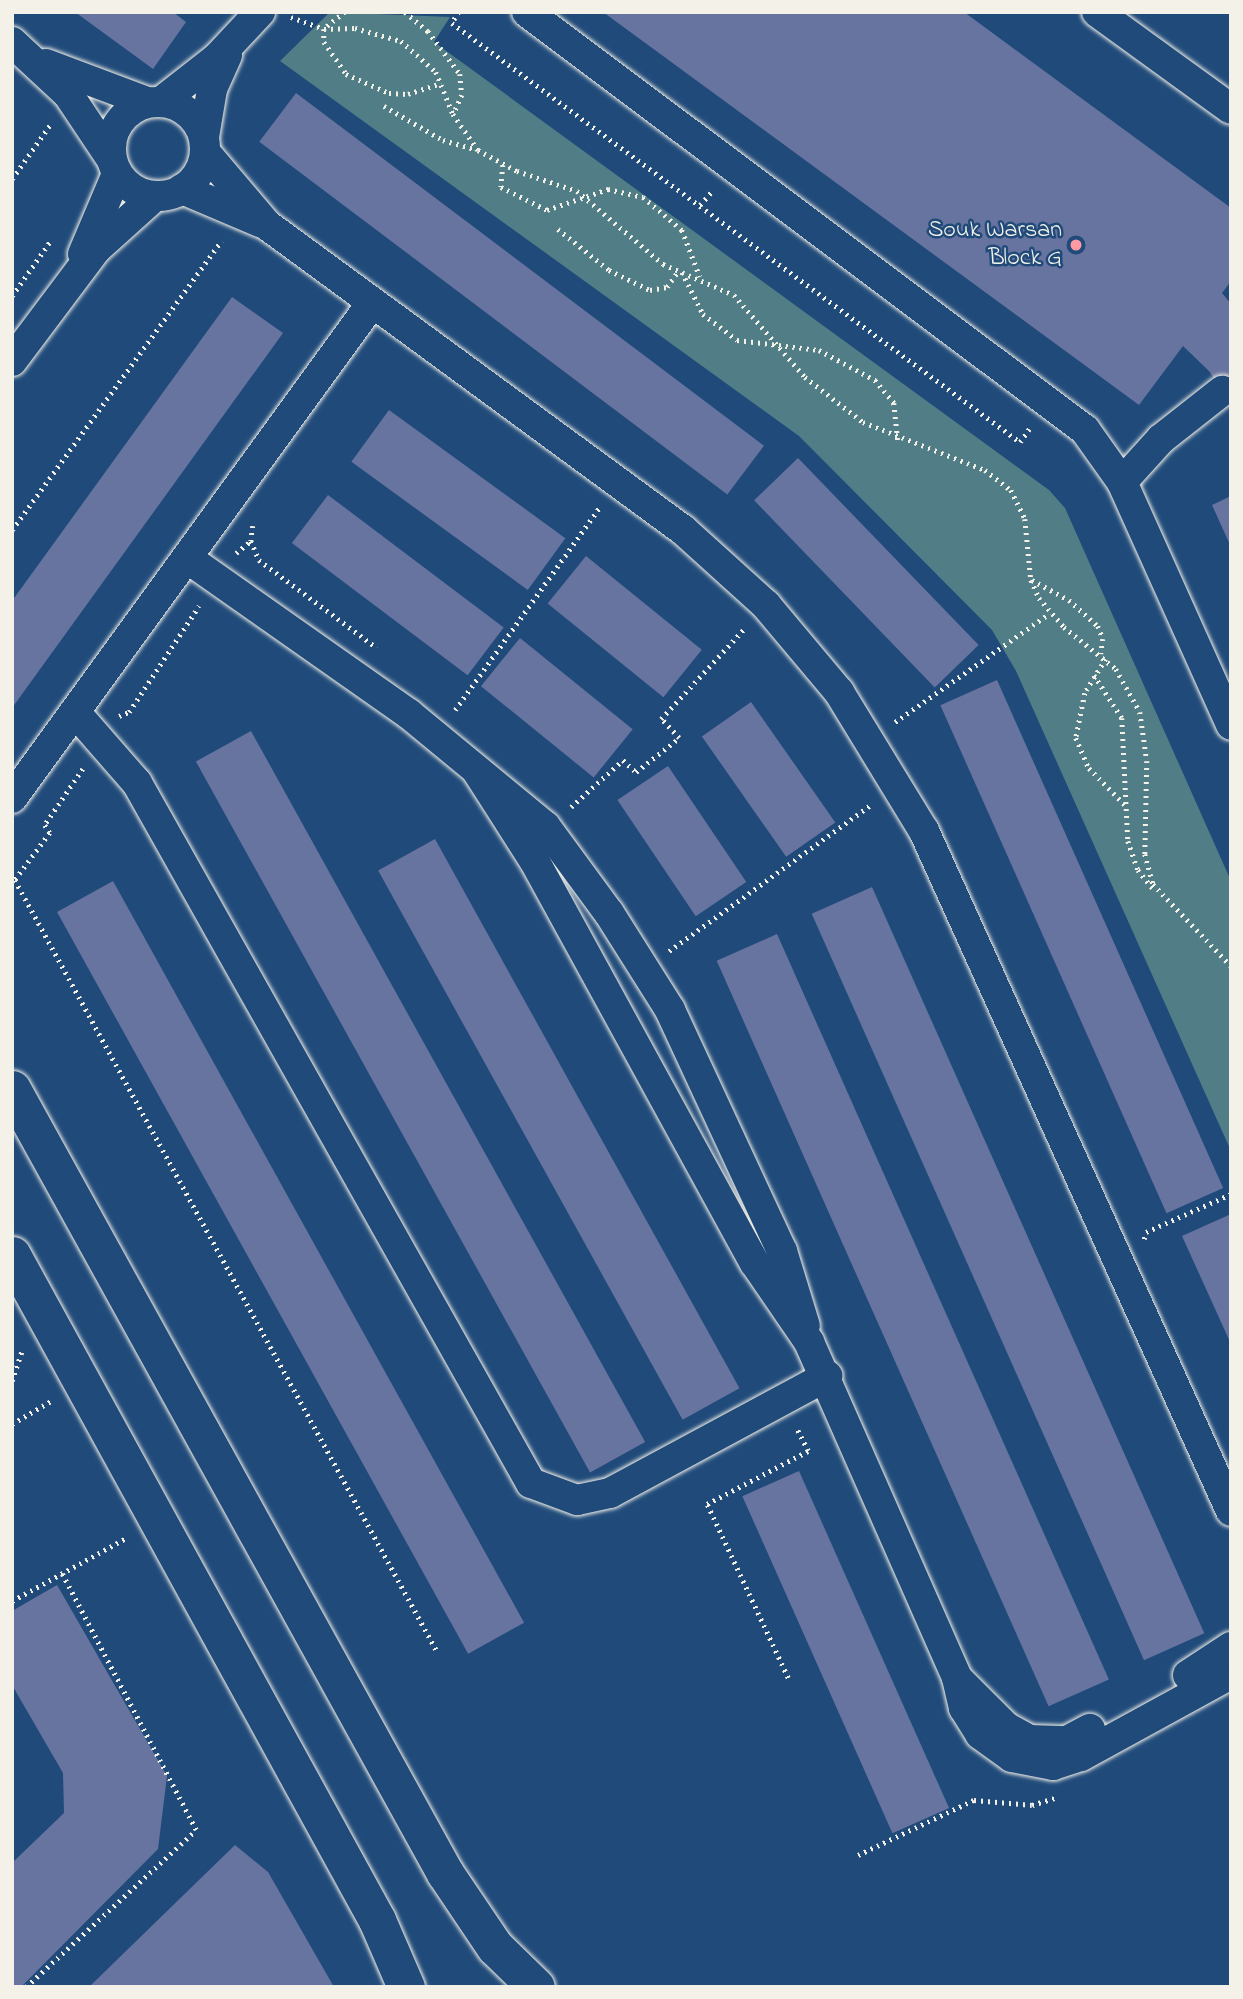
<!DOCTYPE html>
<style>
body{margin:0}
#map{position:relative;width:1243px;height:1999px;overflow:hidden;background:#1f4a7a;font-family:"Indie Flower",sans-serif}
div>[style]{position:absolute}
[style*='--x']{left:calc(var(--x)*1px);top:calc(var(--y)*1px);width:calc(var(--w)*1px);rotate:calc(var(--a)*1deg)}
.green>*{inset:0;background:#507d86}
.building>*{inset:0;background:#6874a0;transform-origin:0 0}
.path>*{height:4.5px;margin-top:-2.25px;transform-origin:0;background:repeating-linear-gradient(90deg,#f4f1e8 0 2px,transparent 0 7px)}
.roads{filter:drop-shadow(0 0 2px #f4f1e8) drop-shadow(0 0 2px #f4f1e8)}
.minor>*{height:30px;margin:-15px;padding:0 15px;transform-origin:15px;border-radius:15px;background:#1f4a7a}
.minor>.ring{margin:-15px;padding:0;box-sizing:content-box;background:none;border:30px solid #1f4a7a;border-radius:50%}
.tertiary>*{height:37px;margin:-18.5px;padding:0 18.5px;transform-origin:18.5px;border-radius:18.5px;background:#1f4a7a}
.dots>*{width:19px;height:19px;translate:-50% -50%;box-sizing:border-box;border:4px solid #1f4a7a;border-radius:50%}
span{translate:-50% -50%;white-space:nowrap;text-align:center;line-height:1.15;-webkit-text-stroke:5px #1f4a7a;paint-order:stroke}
.poi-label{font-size:24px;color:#f4f1e8}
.right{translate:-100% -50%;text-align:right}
.frame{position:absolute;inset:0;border:14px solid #f4f1e8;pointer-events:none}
</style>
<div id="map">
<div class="green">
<i style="clip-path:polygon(330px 12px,450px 17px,434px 42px,1049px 490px,1065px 508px,1231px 881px,1231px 1151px,1016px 671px,992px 630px,799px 436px,280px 61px)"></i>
</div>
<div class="building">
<i style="clip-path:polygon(75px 12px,173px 12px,186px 22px,153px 69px)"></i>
<i style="clip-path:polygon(603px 12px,964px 12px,1231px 208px,1231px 281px,1222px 293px,1231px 304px,1231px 405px,1209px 371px,1183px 346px,1139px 405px)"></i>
<i style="left:296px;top:93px;width:586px;height:61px;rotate:37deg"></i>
<i style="clip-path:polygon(232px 297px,283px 333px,12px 708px,12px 601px)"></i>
<i style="left:389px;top:410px;width:218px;height:64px;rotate:36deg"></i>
<i style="left:798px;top:458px;width:260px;height:61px;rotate:46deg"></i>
<i style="left:328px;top:495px;width:220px;height:60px;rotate:37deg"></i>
<i style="clip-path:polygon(1231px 496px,1231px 547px,1212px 505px)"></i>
<i style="left:586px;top:556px;width:149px;height:61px;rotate:39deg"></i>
<i style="left:520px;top:638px;width:145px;height:62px;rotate:39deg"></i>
<i style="left:997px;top:680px;width:556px;height:62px;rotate:66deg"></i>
<i style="left:751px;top:702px;width:147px;height:60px;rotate:55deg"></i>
<i style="left:251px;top:731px;width:813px;height:63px;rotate:61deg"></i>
<i style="left:668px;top:766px;width:140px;height:61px;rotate:56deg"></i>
<i style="left:435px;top:839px;width:628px;height:65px;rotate:61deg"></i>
<i style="left:113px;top:881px;width:848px;height:64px;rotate:61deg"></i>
<i style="left:872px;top:887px;width:817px;height:66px;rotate:66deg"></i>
<i style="left:777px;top:934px;width:816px;height:66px;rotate:66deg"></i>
<i style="clip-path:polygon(1231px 1214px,1231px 1344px,1182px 1236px)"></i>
<i style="left:799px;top:1471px;width:369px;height:62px;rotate:66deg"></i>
<i style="clip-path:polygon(57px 1585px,167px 1776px,158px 1849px,21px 1987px,12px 1987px,12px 1863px,64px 1813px,63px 1773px,12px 1685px,12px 1611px)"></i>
<i style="clip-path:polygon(235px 1845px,268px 1872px,334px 1987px,89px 1987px)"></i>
</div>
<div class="path">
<i style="--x:345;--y:12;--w:27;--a:141"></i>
<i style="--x:324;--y:29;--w:13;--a:90"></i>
<i style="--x:324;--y:42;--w:39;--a:55"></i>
<i style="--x:346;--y:74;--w:47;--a:23.8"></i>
<i style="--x:389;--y:93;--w:19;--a:3"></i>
<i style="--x:408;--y:94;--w:35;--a:-18"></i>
<i style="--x:405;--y:12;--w:30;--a:40"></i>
<i style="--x:428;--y:31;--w:54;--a:53.3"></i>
<i style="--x:460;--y:74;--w:21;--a:85"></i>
<i style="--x:462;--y:95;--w:20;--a:114"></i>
<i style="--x:459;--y:12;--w:13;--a:122"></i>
<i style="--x:452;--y:23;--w:706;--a:36.42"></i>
<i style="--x:1020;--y:442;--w:16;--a:-55"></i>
<i style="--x:291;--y:17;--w:35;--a:20"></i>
<i style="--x:324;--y:29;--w:31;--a:-2"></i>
<i style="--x:355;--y:28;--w:48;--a:15.8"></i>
<i style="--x:401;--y:41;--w:47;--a:41.5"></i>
<i style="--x:436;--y:72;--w:45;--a:68"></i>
<i style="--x:453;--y:114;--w:44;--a:55.2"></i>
<i style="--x:478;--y:150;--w:44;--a:28.3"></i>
<i style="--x:517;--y:171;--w:63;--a:18.4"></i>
<i style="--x:577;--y:191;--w:113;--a:40.3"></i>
<i style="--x:663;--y:264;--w:77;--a:23.6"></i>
<i style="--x:734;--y:295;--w:108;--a:49.1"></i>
<i style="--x:805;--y:377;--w:73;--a:37.8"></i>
<i style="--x:863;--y:422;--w:131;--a:21.5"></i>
<i style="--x:985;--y:470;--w:33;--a:38"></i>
<i style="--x:1011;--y:490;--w:32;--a:64"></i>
<i style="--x:1025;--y:519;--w:61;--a:84.4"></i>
<i style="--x:1031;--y:580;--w:20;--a:66"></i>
<i style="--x:1039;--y:598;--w:38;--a:49"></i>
<i style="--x:1064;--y:627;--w:67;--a:38.9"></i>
<i style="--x:1116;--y:669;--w:49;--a:60.8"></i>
<i style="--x:1140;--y:712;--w:49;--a:81.9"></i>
<i style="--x:1147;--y:761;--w:93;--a:91.2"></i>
<i style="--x:1145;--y:854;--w:31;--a:75"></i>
<i style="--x:1153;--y:884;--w:113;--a:46.4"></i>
<i style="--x:384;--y:106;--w:68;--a:30"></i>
<i style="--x:443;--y:140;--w:35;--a:16"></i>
<i style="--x:503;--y:165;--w:22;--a:95"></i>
<i style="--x:501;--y:187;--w:51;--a:26.6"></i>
<i style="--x:547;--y:210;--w:65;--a:-19"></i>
<i style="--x:608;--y:189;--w:36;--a:13"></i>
<i style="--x:643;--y:197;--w:51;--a:40.2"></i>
<i style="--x:682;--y:230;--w:50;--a:69"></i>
<i style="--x:12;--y:179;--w:66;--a:-54.9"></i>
<i style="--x:700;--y:205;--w:20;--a:-49"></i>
<i style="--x:558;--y:229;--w:65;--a:38.8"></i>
<i style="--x:609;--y:270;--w:46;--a:26"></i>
<i style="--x:650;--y:290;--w:17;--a:-10"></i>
<i style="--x:667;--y:287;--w:19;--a:-55"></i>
<i style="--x:682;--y:272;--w:47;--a:63.4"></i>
<i style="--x:703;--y:314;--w:43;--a:37.4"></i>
<i style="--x:737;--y:340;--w:83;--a:7"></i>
<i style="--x:819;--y:350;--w:64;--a:28.2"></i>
<i style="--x:875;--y:380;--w:30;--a:50"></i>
<i style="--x:894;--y:403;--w:37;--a:84"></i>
<i style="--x:12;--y:296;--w:68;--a:-55.1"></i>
<i style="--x:253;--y:526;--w:15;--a:98"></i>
<i style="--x:251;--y:541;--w:21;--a:67"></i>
<i style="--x:259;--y:560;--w:147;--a:36.7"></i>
<i style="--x:12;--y:530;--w:357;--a:-54.1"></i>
<i style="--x:236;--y:553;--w:19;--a:-39"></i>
<i style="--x:1032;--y:580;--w:42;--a:28.4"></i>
<i style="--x:1069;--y:600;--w:39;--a:42"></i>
<i style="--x:1098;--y:626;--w:14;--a:69"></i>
<i style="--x:1103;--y:639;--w:15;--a:98"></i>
<i style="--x:1106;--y:659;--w:40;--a:122"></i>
<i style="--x:1085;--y:693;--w:46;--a:101.3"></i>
<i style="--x:1076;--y:738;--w:33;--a:67"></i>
<i style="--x:1089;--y:768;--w:54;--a:45.7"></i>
<i style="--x:1094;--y:675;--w:51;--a:56.9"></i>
<i style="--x:1122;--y:718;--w:123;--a:87.2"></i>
<i style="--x:1128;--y:841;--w:31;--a:71"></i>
<i style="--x:1138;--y:870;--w:27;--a:51"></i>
<i style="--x:455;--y:710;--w:248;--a:-54.5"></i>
<i style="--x:119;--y:716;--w:11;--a:-22"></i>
<i style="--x:129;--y:712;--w:127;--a:-56.6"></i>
<i style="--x:895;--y:722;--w:189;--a:-35.1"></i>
<i style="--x:83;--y:769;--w:68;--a:124.2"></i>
<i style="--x:45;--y:825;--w:9;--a:58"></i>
<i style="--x:50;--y:833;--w:59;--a:126.7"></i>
<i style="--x:15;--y:880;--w:881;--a:61.31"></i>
<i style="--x:571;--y:807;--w:70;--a:-42.1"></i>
<i style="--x:623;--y:760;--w:18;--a:43"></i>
<i style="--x:636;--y:772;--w:55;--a:-38.3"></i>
<i style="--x:679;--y:738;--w:26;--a:-133"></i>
<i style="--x:661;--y:719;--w:122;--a:-47.3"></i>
<i style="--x:669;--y:951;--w:251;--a:-35.9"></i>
<i style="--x:1144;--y:1239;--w:7;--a:-74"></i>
<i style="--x:1146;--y:1232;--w:93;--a:-24.1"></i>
<i style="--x:12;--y:1381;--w:33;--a:-72"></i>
<i style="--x:12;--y:1424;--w:45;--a:-30.5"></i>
<i style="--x:12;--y:1601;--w:130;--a:-28.9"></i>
<i style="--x:788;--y:1678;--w:192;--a:-115"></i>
<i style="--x:707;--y:1504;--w:114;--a:-27.7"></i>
<i style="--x:808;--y:1451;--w:25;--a:-117"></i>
<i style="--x:858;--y:1855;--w:128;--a:-25.4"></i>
<i style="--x:974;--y:1800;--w:58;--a:4.9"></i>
<i style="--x:1032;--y:1805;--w:24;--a:-17"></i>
<i style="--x:26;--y:1987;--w:231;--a:-42.7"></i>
<i style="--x:196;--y:1830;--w:289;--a:-117.6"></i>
</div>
<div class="roads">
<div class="minor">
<i style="--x:527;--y:12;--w:697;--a:36.84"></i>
<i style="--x:1085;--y:430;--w:64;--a:54.6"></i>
<i style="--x:1122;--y:482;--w:266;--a:65.8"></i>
<i style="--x:1097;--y:12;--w:165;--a:35.9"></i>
<i style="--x:12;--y:42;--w:76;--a:42.9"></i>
<i style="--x:68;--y:94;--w:79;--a:56.3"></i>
<i style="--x:46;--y:64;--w:108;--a:20.6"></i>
<i style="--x:162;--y:101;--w:70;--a:-38"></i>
<i style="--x:217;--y:58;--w:63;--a:-46.9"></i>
<i class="ring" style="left:111px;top:102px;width:64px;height:64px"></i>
<i style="--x:204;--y:137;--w:49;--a:-80.5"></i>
<i style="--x:212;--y:89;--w:37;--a:-66"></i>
<i style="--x:205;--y:152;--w:96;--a:49.7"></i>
<i style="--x:267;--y:225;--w:516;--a:36.25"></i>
<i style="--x:683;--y:530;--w:112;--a:42.1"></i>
<i style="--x:766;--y:605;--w:114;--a:50"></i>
<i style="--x:839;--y:692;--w:163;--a:58.6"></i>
<i style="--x:924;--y:831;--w:746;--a:65.7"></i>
<i style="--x:182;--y:189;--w:85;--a:22.9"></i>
<i style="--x:83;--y:254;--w:87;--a:-67"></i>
<i style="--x:12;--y:361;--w:140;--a:-53.1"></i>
<i style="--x:96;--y:249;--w:78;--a:-41.9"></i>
<i style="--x:1122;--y:482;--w:58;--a:-47.8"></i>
<i style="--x:1161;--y:439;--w:78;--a:-38.2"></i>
<i style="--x:187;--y:558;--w:271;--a:35.1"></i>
<i style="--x:409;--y:714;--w:176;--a:39.5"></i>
<i style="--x:545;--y:826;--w:108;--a:53.7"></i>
<i style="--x:609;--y:913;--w:115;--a:57.8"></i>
<i style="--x:670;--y:1010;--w:266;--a:65.1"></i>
<i style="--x:782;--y:1251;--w:78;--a:73"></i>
<i style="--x:75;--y:712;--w:94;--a:48.9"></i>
<i style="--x:137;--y:783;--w:803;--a:60.63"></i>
<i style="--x:531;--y:1483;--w:49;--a:20.3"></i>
<i style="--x:577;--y:1500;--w:34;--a:-12"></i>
<i style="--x:610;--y:1493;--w:247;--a:-28.3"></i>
<i style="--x:477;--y:771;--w:106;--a:57.4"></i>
<i style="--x:534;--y:860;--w:460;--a:61.3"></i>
<i style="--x:755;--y:1263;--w:96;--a:55.6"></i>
<i style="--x:809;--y:1342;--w:367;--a:66.2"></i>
<i style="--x:957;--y:1678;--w:31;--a:77"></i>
<i style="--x:964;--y:1708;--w:31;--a:58"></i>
<i style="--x:980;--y:1734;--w:39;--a:36"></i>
<i style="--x:1012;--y:1757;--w:42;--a:11"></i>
<i style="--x:1053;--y:1765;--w:29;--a:-18"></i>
<i style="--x:1081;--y:1756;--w:171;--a:-28.7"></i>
<i style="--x:12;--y:798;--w:612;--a:-53.97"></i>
<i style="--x:1188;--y:1675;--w:51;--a:-33.1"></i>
<i style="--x:957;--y:1678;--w:69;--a:45"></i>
<i style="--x:1006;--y:1727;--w:26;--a:29"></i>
<i style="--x:1029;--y:1740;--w:38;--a:2"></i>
<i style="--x:1067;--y:1741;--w:26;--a:-28"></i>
</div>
<div class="tertiary">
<i style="--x:12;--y:1089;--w:896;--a:61.09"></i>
<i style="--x:445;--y:1873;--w:89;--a:56"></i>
<i style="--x:495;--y:1947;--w:57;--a:44.3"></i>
<i style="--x:12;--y:1255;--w:759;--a:61.24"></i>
<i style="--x:377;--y:1920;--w:73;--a:66.6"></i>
</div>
</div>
<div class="dots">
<i style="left:1076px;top:245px;background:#ff9aa2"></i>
</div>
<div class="poi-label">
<span class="right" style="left:1062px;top:245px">Souk Warsan<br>Block G</span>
</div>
<div class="frame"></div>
</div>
